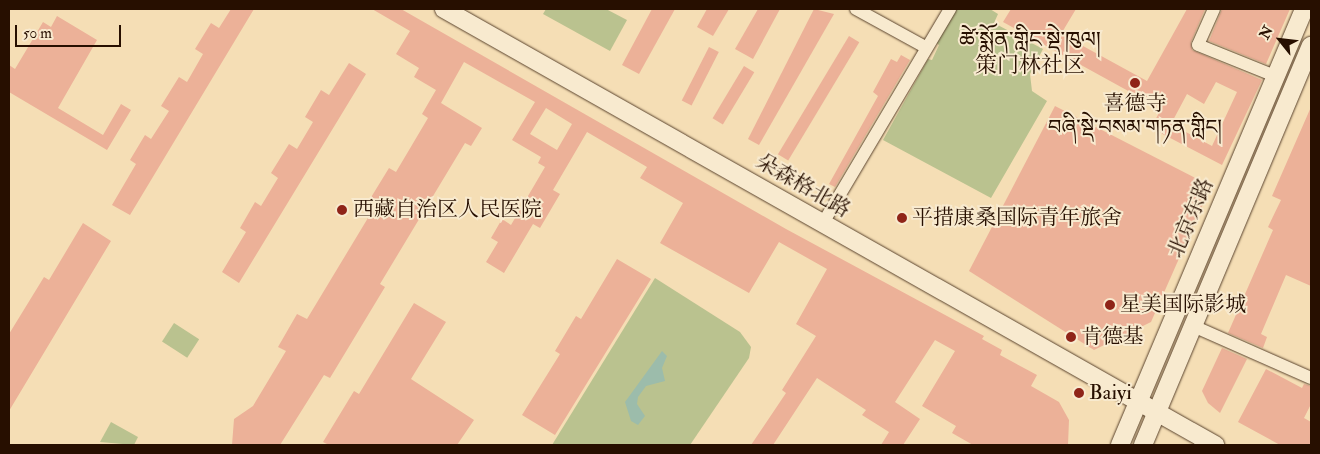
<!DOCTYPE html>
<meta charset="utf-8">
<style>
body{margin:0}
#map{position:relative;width:1320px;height:454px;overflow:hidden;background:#f5deb5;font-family:"IM FELL Double Pica","Noto Serif SC","Noto Serif Tibetan",serif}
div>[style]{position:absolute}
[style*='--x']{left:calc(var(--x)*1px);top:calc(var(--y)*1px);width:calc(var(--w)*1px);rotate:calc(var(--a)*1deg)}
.green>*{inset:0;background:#bac28f;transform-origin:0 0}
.water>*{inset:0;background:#9cbcab}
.building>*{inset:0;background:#ecb198;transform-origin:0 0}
.roads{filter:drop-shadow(0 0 1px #5a432d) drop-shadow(0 0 1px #5a432d)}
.street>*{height:12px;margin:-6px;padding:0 6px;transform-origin:6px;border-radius:6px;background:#f8eacf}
.secondary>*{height:18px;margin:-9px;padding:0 9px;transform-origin:9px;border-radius:9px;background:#f8eacf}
.dots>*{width:14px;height:14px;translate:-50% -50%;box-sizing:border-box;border:2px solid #f8eacf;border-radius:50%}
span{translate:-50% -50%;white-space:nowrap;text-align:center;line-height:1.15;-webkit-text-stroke:4px #f8eacf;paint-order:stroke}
.poi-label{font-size:21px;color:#270f00}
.left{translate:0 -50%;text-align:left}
.street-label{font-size:21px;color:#270f00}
.neighbourhood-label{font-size:22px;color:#270f00}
.frame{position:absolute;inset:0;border:10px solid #270f00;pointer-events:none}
.north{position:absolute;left:1255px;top:15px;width:50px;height:50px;-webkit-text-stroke:4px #f8eacf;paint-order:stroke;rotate:299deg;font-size:14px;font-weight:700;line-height:20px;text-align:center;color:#270f00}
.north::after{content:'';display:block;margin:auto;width:18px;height:22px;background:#270f00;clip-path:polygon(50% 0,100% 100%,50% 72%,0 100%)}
.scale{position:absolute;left:15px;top:25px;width:106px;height:22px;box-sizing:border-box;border:2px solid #270f00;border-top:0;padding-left:6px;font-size:15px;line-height:18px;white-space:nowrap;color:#270f00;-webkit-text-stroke:4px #f8eacf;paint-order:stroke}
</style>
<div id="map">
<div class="green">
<i style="clip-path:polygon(546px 9px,606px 9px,627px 20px,610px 51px,543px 14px)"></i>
<i style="clip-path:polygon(956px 9px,990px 9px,998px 14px,994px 23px,1043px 49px,1030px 74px,1032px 91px,1047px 101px,991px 198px,883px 140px,928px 59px,932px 60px,939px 45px,935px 42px)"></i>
<i style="clip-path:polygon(655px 278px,740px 332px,751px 347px,749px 358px,690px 445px,552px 445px)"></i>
<i style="left:174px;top:323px;width:30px;height:22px;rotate:33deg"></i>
<i style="clip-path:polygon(111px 422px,138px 437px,134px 445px,100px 442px)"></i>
</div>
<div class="water">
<i style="clip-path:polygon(662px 351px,667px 356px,662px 368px,665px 381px,646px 386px,638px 397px,637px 404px,645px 416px,638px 425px,631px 421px,625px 402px)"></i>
</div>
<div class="building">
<i style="clip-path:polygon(231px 9px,254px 9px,130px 215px,112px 205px,136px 164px,130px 160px,145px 135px,151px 139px,169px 111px,161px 106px,179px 77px,187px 82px,203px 54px,195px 49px,211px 23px,219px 28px)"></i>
<i style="clip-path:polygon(evenodd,372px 9px,401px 9px,786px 229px,984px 336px,982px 339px,1002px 350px,1000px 355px,1037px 375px,1031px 386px,1059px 402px,1069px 420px,1068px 445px,973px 445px,952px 433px,956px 426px,922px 406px,955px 351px,935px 340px,895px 402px,920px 419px,903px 445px,881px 445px,889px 432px,862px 415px,866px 410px,817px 378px,773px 445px,751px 445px,786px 393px,782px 390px,816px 336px,796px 324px,827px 269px,779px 242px,749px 293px,660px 243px,683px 203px,640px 178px,647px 167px,587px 132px,553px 190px,560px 194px,540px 228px,533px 224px,504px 273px,486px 262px,498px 242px,491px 238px,502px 219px,511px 225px,545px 167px,538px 163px,541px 157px,512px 140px,535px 102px,464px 62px,441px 103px,482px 128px,471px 146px,465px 143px,380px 284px,385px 287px,330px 378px,324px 375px,280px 445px,232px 445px,234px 419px,253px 406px,286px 351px,278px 347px,297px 314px,307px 319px,377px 203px,370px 199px,389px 168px,396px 172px,428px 118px,422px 114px,436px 90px,414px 77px,419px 68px,396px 54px,410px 31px,372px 9px,546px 108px,572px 124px,557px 150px,530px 134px,546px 108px)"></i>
<i style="clip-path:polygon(652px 9px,675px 9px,639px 74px,622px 65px)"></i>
<i style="clip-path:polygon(707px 9px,729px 9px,713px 36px,697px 27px)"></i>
<i style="clip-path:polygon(758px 9px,780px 9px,753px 59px,735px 49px)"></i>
<i style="clip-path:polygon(814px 9px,834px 14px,759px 145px,748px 139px)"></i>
<i style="clip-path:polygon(evenodd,1011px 9px,1076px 9px,1061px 34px,1147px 81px,1187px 9px,1205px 9px,1191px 42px,1192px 50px,1262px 80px,1222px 165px,1151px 128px,1161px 109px,1003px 22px,1011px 9px,1216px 82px,1237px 92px,1212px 146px,1171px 124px,1187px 94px,1204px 104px,1216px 82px)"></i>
<i style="clip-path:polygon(1222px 9px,1290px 9px,1266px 64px,1209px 41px)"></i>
<i style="clip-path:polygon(57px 16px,97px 40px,58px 108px,103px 135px,121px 104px,131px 110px,107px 150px,9px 92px,9px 65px,15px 69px,43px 22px,51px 27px)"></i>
<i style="left:849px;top:36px;width:12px;height:138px;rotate:31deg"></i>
<i style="left:709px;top:47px;width:11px;height:60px;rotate:27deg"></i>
<i style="clip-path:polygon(901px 55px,910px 60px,835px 187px,829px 184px,878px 96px,873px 92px,891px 59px,897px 62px)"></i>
<i style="clip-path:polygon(349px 63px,366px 74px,239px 283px,222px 272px,246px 232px,240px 228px,255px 202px,261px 206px,278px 178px,271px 173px,289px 144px,297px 149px,313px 122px,305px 117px,321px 90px,329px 95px)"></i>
<i style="left:744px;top:66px;width:12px;height:61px;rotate:31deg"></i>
<i style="clip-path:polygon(1055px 106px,1211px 186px,1151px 322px,1094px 350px,969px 271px)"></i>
<i style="clip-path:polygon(1311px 107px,1311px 286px,1286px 275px,1261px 334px,1267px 337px,1263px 348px,1228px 333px,1273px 230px,1268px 227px,1281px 200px,1272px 196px)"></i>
<i style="clip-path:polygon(83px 223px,111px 241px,9px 411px,9px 334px,44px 277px,49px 280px)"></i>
<i style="clip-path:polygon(617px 259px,651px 279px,555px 435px,522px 415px,560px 354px,555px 351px,576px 316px,581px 319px)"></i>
<i style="clip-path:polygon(414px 303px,446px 322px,411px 379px,474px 420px,457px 445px,329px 445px,323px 442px,354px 391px,359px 394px)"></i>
<i style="clip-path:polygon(1222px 348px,1247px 359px,1220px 413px,1208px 403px,1202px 391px)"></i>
<i style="clip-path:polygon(1266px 369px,1302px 388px,1304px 384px,1311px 386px,1311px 404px,1304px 418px,1311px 422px,1311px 445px,1280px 445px,1238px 422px)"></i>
</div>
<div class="roads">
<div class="street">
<i style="--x:856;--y:9;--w:79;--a:28.8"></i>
<i style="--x:1214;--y:9;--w:39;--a:114"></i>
<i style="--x:1198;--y:45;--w:83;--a:21.9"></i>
<i style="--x:823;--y:223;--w:249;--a:-59.3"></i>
<i style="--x:1193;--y:326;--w:129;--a:23.8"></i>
</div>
<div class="secondary">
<i style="--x:444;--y:9;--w:886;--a:29.49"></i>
<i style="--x:1120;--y:445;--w:473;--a:-67.1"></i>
<i style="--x:1143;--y:445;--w:433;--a:-67.2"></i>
</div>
</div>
<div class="dots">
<i style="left:1135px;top:83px;background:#8f2418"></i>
<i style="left:342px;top:210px;background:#8f2418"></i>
<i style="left:902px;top:218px;background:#8f2418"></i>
<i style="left:1110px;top:305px;background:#8f2418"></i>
<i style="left:1071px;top:337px;background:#8f2418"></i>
<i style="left:1079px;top:393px;background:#8f2418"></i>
</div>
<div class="poi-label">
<span style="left:1135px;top:116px">喜德寺<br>བཞི་སྡེ་བསམ་གཏན་གླིང།</span>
<span class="left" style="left:353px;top:210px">西藏自治区人民医院</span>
<span class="left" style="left:912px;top:218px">平措康桑国际青年旅舍</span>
<span class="left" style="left:1120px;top:305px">星美国际影城</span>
<span class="left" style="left:1081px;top:337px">肯德基</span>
<span class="left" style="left:1089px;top:393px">Baiyi</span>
</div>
<div class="street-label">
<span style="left:803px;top:186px;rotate:30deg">朵森格北路</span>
<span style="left:1191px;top:218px;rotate:-67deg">北京东路</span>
</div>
<div class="neighbourhood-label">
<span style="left:1030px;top:53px">ཚེ་སྨོན་གླིང་སྡེ་ཁུལ།<br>策门林社区</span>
</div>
<div class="frame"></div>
<div class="north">N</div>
<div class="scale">50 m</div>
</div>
